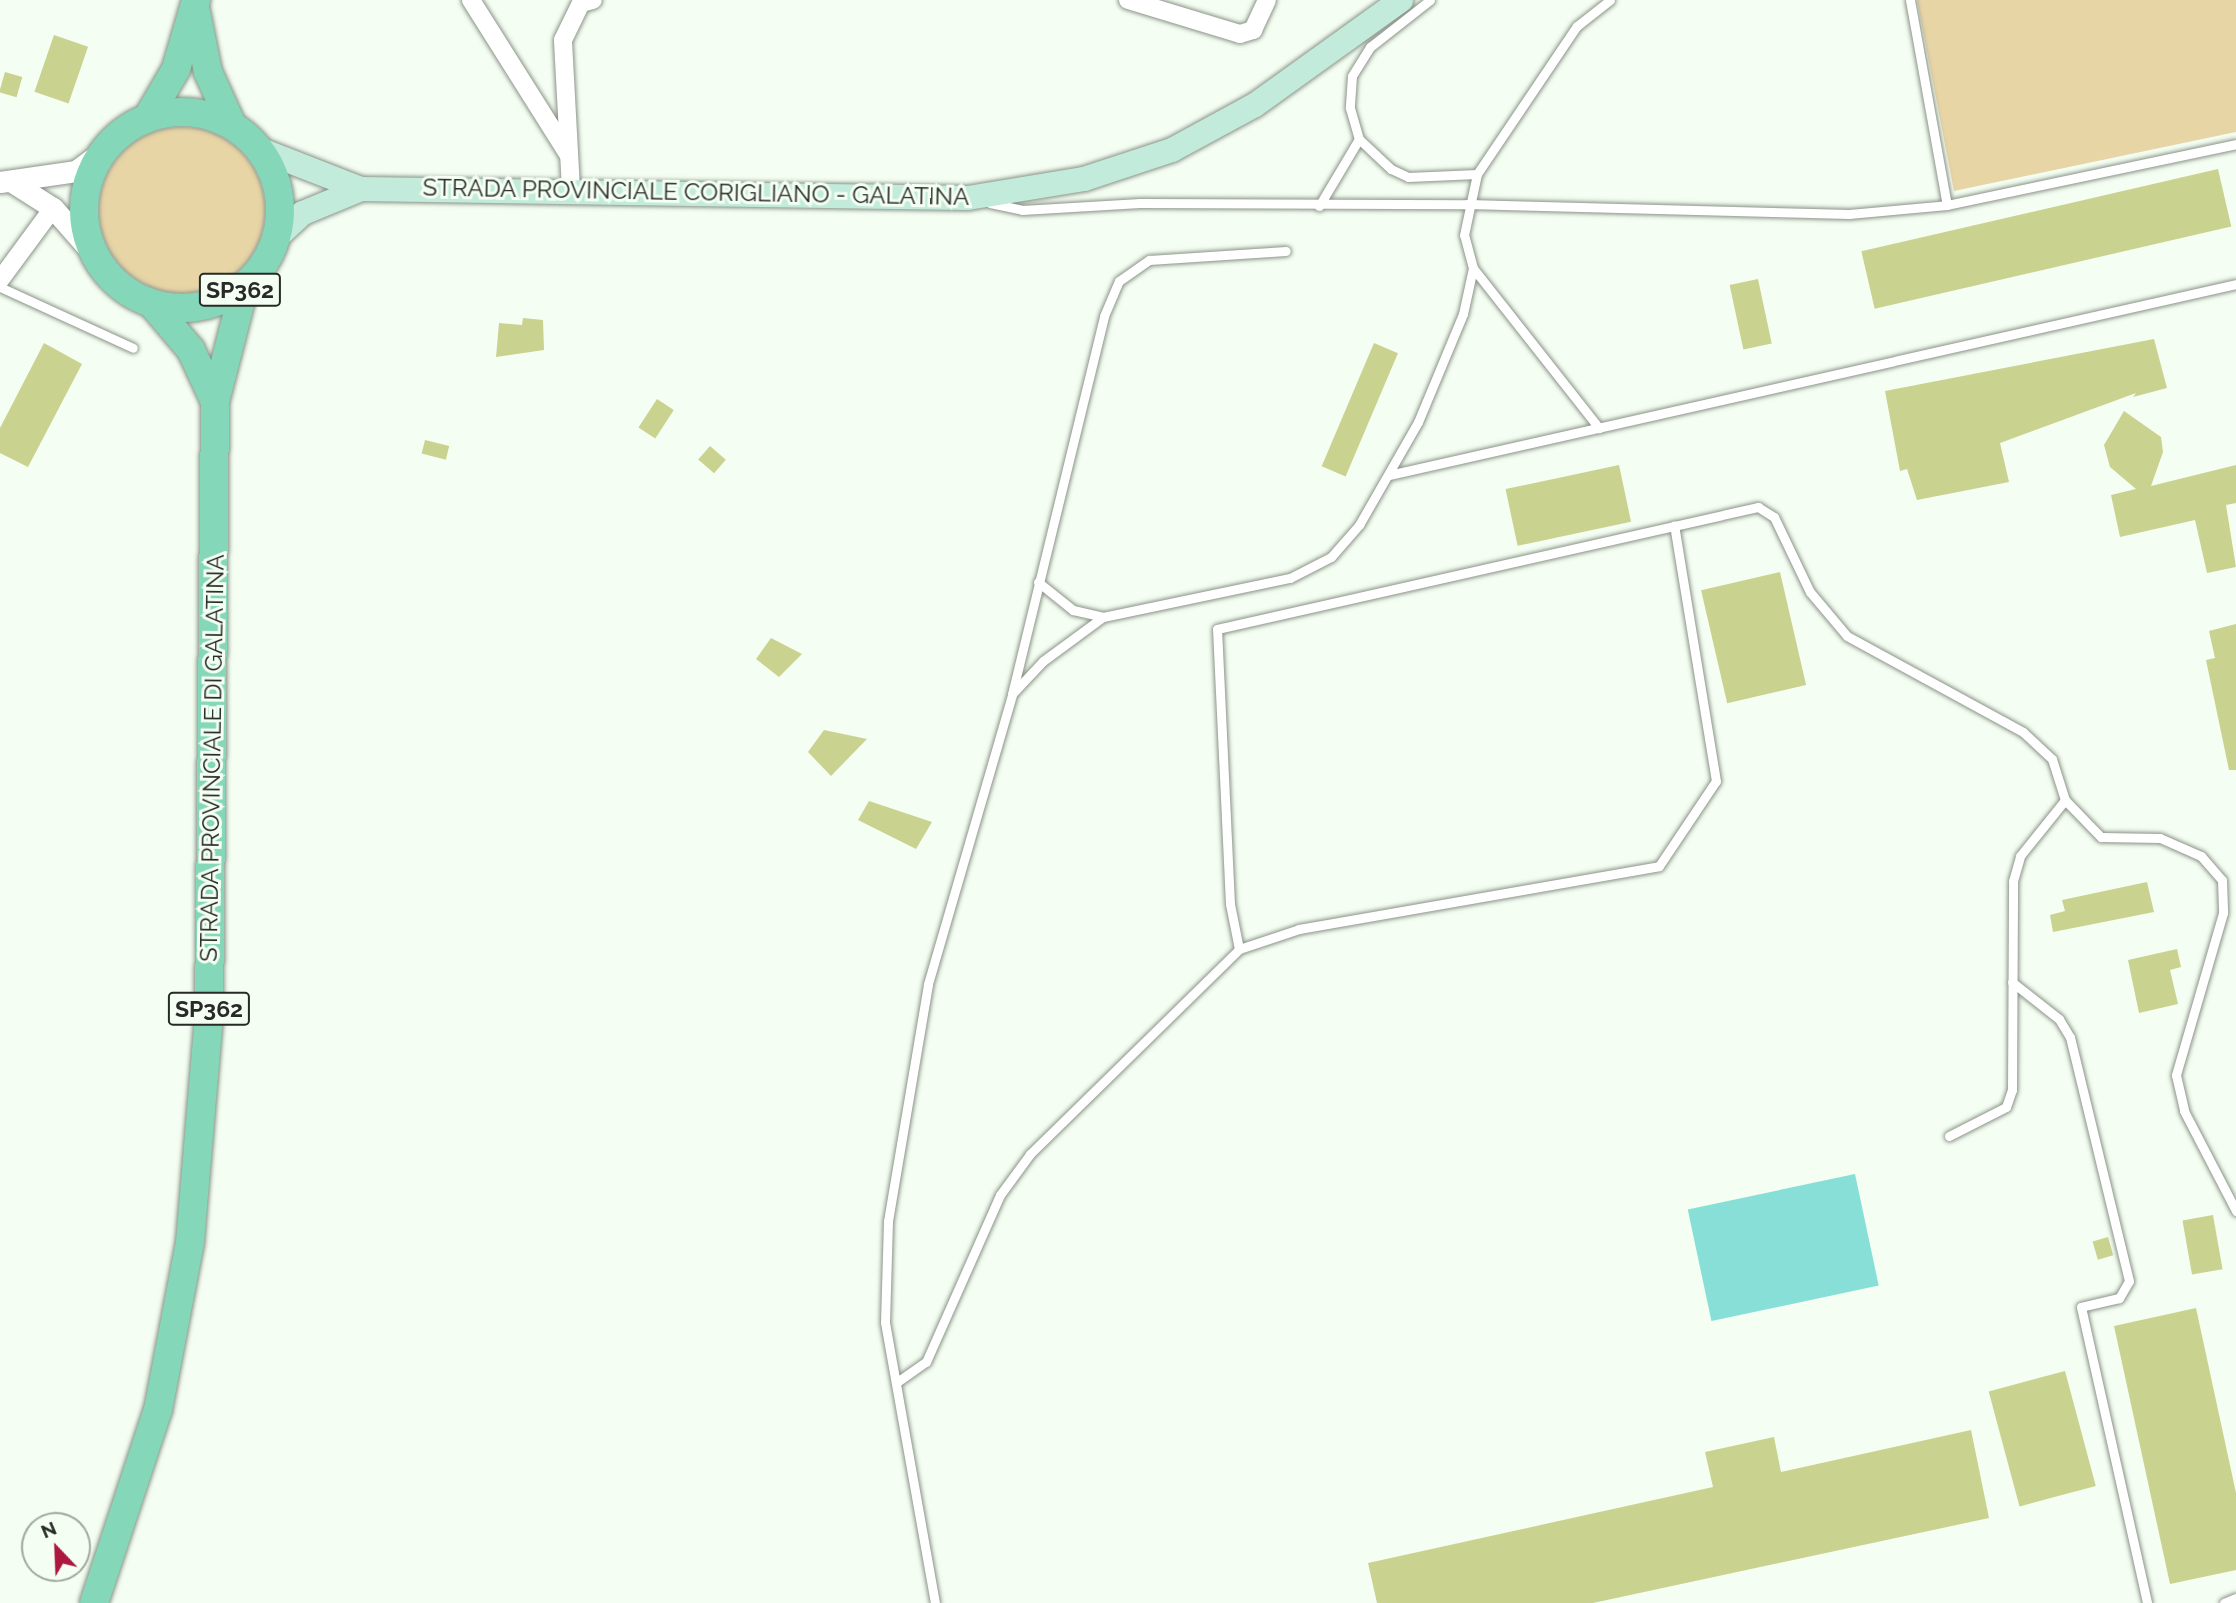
<!DOCTYPE html>
<style>
body{margin:0}
#map{position:relative;width:2236px;height:1603px;overflow:hidden;background:#f4fef2;font-family:Raleway,sans-serif}
div>[style]{position:absolute}
[style*='--x']{left:calc(var(--x)*1px);top:calc(var(--y)*1px);width:calc(var(--w)*1px);rotate:calc(var(--a)*1deg)}
.green>*{inset:0;background:#e8d5a6}
.round{border-radius:50%}
.water>*{inset:0;background:#87dfd7;transform-origin:0 0}
.building>*{inset:0;background:#cad290;transform-origin:0 0}
.roads{filter:drop-shadow(0 0 2px #8b9388) drop-shadow(0 0 2px #8b9388)}
.service>*{height:9px;margin:-4.5px;padding:0 4.5px;transform-origin:4.5px;border-radius:4.5px;background:#fff}
.minor>*{height:18px;margin:-9px;padding:0 9px;transform-origin:9px;border-radius:9px;background:#fff}
.tertiary>*{height:21px;margin:-10.5px;padding:0 10.5px;transform-origin:10.5px;border-radius:10.5px;background:#fff}
.secondary>*{height:24px;margin:-12px;padding:0 12px;transform-origin:12px;border-radius:12px;background:#c2ebdc}
.primary>*{height:28px;margin:-14px;padding:0 14px;transform-origin:14px;border-radius:14px;background:#84d7b8}
.primary>.ring{margin:-14px;padding:0;box-sizing:content-box;background:none;border:28px solid #84d7b8;border-radius:50%}
span{translate:-50% -50%;white-space:nowrap;text-align:center;line-height:1.15;-webkit-text-stroke:6px #f4fef2;paint-order:stroke}
.shield-label span{padding:2px 5px;background:#f4fef2;border:2px solid;border-radius:5px;-webkit-text-stroke-width:0}
.shield-label{font-size:23px;color:#272a26;font-weight:700}
.street-label{font-size:24px;color:#272a26}
.north{position:absolute;left:21px;top:1512px;width:70px;height:70px;box-sizing:border-box;background:#f4fef2;border:2px solid #a2a9a0;border-radius:50%;rotate:337deg;font-size:19px;font-weight:700;line-height:28px;text-align:center;color:#272a26}
.north::after{content:'';display:block;margin:auto;width:24px;height:32px;background:#ad183f;clip-path:polygon(50% 0,100% 100%,50% 72%,0 100%)}
</style>
<div id="map">
<div class="green">
<i style="clip-path:polygon(1917px 0,2236px 0,2236px 132px,1954px 191px)"></i>
<i class="round" style="left:99px;top:127px;width:166px;height:166px"></i>
</div>
<div class="water">
<i style="left:1855px;top:1174px;width:114px;height:171px;rotate:78deg"></i>
</div>
<div class="building">
<i style="left:54px;top:35px;width:36px;height:60px;rotate:19deg"></i>
<i style="left:5px;top:72px;width:18px;height:21px;rotate:16deg"></i>
<i style="left:2218px;top:169px;width:59px;height:366px;rotate:77deg"></i>
<i style="left:1758px;top:279px;width:66px;height:29px;rotate:78deg"></i>
<i style="clip-path:polygon(523px 318px,543px 320px,544px 350px,496px 357px,499px 323px,522px 325px)"></i>
<i style="clip-path:polygon(2154px 339px,2167px 388px,2133px 397px,2136px 393px,2000px 443px,2009px 482px,1917px 500px,1907px 469px,1900px 471px,1885px 391px)"></i>
<i style="clip-path:polygon(44px 343px,82px 364px,28px 467px,0 453px,0 428px)"></i>
<i style="left:1374px;top:343px;width:26px;height:134px;rotate:23deg"></i>
<i style="left:657px;top:399px;width:20px;height:34px;rotate:33deg"></i>
<i style="clip-path:polygon(2124px 411px,2161px 437px,2163px 452px,2151px 486px,2236px 465px,2236px 503px,2226px 505px,2236px 567px,2207px 573px,2195px 520px,2120px 537px,2111px 495px,2136px 489px,2110px 467px,2104px 445px)"></i>
<i style="left:425px;top:440px;width:25px;height:14px;rotate:14deg"></i>
<i style="left:710px;top:446px;width:21px;height:18px;rotate:41deg"></i>
<i style="left:1619px;top:465px;width:58px;height:116px;rotate:78deg"></i>
<i style="left:1780px;top:572px;width:116px;height:81px;rotate:77deg"></i>
<i style="clip-path:polygon(2236px 624px,2236px 770px,2229px 770px,2206px 660px,2215px 658px,2209px 631px)"></i>
<i style="clip-path:polygon(771px 638px,802px 654px,779px 677px,756px 659px)"></i>
<i style="clip-path:polygon(824px 730px,867px 739px,831px 776px,808px 752px)"></i>
<i style="clip-path:polygon(869px 801px,932px 822px,916px 849px,858px 820px)"></i>
<i style="clip-path:polygon(2147px 882px,2154px 912px,2053px 932px,2050px 915px,2065px 911px,2062px 900px)"></i>
<i style="clip-path:polygon(2177px 949px,2181px 967px,2170px 970px,2178px 1004px,2139px 1013px,2128px 960px)"></i>
<i style="left:2213px;top:1215px;width:55px;height:31px;rotate:80deg"></i>
<i style="left:2108px;top:1237px;width:19px;height:16px;rotate:74deg"></i>
<i style="clip-path:polygon(2196px 1308px,2236px 1493px,2236px 1570px,2170px 1584px,2114px 1326px)"></i>
<i style="left:2065px;top:1371px;width:119px;height:79px;rotate:75deg"></i>
<i style="clip-path:polygon(1971px 1430px,1989px 1518px,1593px 1603px,1377px 1603px,1368px 1563px,1713px 1487px,1705px 1452px,1774px 1437px,1781px 1472px)"></i>
</div>
<div class="roads">
<div class="service">
<i style="--x:1430;--y:0;--w:76;--a:141.9"></i>
<i style="--x:1370;--y:47;--w:34;--a:122"></i>
<i style="--x:1352;--y:76;--w:32;--a:94"></i>
<i style="--x:1350;--y:108;--w:32;--a:74"></i>
<i style="--x:1359;--y:139;--w:44;--a:43.2"></i>
<i style="--x:1391;--y:169;--w:19;--a:25"></i>
<i style="--x:1408;--y:177;--w:69;--a:-2.5"></i>
<i style="--x:1910;--y:0;--w:208;--a:79.8"></i>
<i style="--x:990;--y:203;--w:33;--a:12"></i>
<i style="--x:1022;--y:210;--w:118;--a:-3.4"></i>
<i style="--x:1140;--y:203;--w:327;--a:0.2"></i>
<i style="--x:1467;--y:204;--w:382;--a:1.5"></i>
<i style="--x:1849;--y:214;--w:98;--a:-5.2"></i>
<i style="--x:1947;--y:205;--w:295;--a:-11.9"></i>
<i style="--x:1319;--y:206;--w:78;--a:-59.2"></i>
<i style="--x:1473;--y:268;--w:204;--a:51.8"></i>
<i style="--x:0;--y:287;--w:146;--a:24.6"></i>
<i style="--x:1389;--y:475;--w:868;--a:-12.71"></i>
<i style="--x:1038;--y:582;--w:45;--a:38.7"></i>
<i style="--x:1073;--y:610;--w:31;--a:13"></i>
<i style="--x:1103;--y:617;--w:191;--a:-11.8"></i>
<i style="--x:1290;--y:578;--w:46;--a:-27.1"></i>
<i style="--x:1331;--y:557;--w:43;--a:-48.8"></i>
<i style="--x:1359;--y:525;--w:119;--a:-60.2"></i>
<i style="--x:1418;--y:422;--w:117;--a:-67.4"></i>
<i style="--x:1463;--y:314;--w:47;--a:-77.7"></i>
<i style="--x:1473;--y:268;--w:34;--a:-105"></i>
<i style="--x:1464;--y:235;--w:62;--a:-78"></i>
<i style="--x:1477;--y:174;--w:179;--a:-56"></i>
<i style="--x:1577;--y:26;--w:42;--a:-38.2"></i>
<i style="--x:1013;--y:693;--w:44;--a:-46.8"></i>
<i style="--x:1043;--y:661;--w:74;--a:-36.3"></i>
<i style="--x:1239;--y:949;--w:46;--a:-101.3"></i>
<i style="--x:1230;--y:904;--w:275;--a:-92.7"></i>
<i style="--x:1217;--y:629;--w:555;--a:-12.71"></i>
<i style="--x:1758;--y:507;--w:19;--a:32"></i>
<i style="--x:1774;--y:517;--w:83;--a:64.4"></i>
<i style="--x:1810;--y:592;--w:57;--a:49.9"></i>
<i style="--x:1847;--y:636;--w:200;--a:28.6"></i>
<i style="--x:2023;--y:732;--w:40;--a:43"></i>
<i style="--x:2052;--y:759;--w:43;--a:72.4"></i>
<i style="--x:2065;--y:800;--w:52;--a:45.8"></i>
<i style="--x:2101;--y:837;--w:59;--a:1"></i>
<i style="--x:2160;--y:838;--w:45;--a:23.7"></i>
<i style="--x:2201;--y:856;--w:32;--a:49"></i>
<i style="--x:2222;--y:880;--w:33;--a:88"></i>
<i style="--x:2223;--y:913;--w:169;--a:106.2"></i>
<i style="--x:2176;--y:1075;--w:37;--a:77"></i>
<i style="--x:2184;--y:1111;--w:113;--a:62.5"></i>
<i style="--x:2012;--y:982;--w:60;--a:38.2"></i>
<i style="--x:2059;--y:1019;--w:21;--a:59"></i>
<i style="--x:2070;--y:1037;--w:251;--a:76.4"></i>
<i style="--x:2129;--y:1281;--w:20;--a:120"></i>
<i style="--x:2119;--y:1298;--w:39;--a:167"></i>
<i style="--x:2081;--y:1307;--w:303;--a:77.4"></i>
<i style="--x:1949;--y:1136;--w:64;--a:-27"></i>
<i style="--x:2006;--y:1107;--w:18;--a:-71"></i>
<i style="--x:2012;--y:1090;--w:209;--a:-89.7"></i>
<i style="--x:2013;--y:881;--w:26;--a:-74"></i>
<i style="--x:2020;--y:856;--w:72;--a:-51.2"></i>
<i style="--x:897;--y:1382;--w:35;--a:-35"></i>
<i style="--x:926;--y:1362;--w:183;--a:-66.1"></i>
<i style="--x:1000;--y:1195;--w:51;--a:-53.8"></i>
<i style="--x:1030;--y:1154;--w:293;--a:-44.4"></i>
<i style="--x:1239;--y:949;--w:63;--a:-18.4"></i>
<i style="--x:1299;--y:929;--w:365;--a:-9.9"></i>
<i style="--x:1659;--y:866;--w:102;--a:-56.2"></i>
<i style="--x:1716;--y:781;--w:259;--a:-99.3"></i>
<i style="--x:935;--y:1603;--w:285;--a:-100.1"></i>
<i style="--x:885;--y:1322;--w:101;--a:-88.3"></i>
<i style="--x:888;--y:1221;--w:240;--a:-80.4"></i>
<i style="--x:928;--y:984;--w:302;--a:-73.8"></i>
<i style="--x:1012;--y:694;--w:389;--a:-76.3"></i>
<i style="--x:1104;--y:316;--w:38;--a:-67"></i>
<i style="--x:1119;--y:281;--w:37;--a:-35"></i>
<i style="--x:1149;--y:260;--w:137;--a:-3.8"></i>
<i style="--x:2224;--y:1603;--w:13;--a:-23"></i>
</div>
<div class="minor">
<i style="--x:471;--y:0;--w:182;--a:57.8"></i>
<i style="--x:1128;--y:0;--w:117;--a:16.9"></i>
<i style="--x:1240;--y:34;--w:14;--a:-17"></i>
<i style="--x:1253;--y:30;--w:33;--a:-65"></i>
<i style="--x:571;--y:189;--w:149;--a:-93.1"></i>
<i style="--x:563;--y:40;--w:41;--a:-64.1"></i>
<i style="--x:581;--y:3;--w:12;--a:-14"></i>
<i style="--x:0;--y:280;--w:89;--a:-53.6"></i>
</div>
<div class="tertiary">
<i style="--x:0;--y:182;--w:77;--a:-8.2"></i>
<i style="--x:76;--y:171;--w:36;--a:-37"></i>
<i style="--x:12;--y:182;--w:49;--a:32.4"></i>
<i style="--x:53;--y:208;--w:62;--a:48.9"></i>
</div>
<div class="secondary">
<i style="--x:261;--y:150;--w:107;--a:21.3"></i>
<i style="--x:361;--y:189;--w:607;--a:0.85"></i>
<i style="--x:968;--y:198;--w:118;--a:-9.3"></i>
<i style="--x:1084;--y:179;--w:93;--a:-18.2"></i>
<i style="--x:1172;--y:150;--w:94;--a:-28.5"></i>
<i style="--x:1255;--y:105;--w:180;--a:-35.7"></i>
<i style="--x:277;--y:237;--w:35;--a:-43"></i>
<i style="--x:303;--y:213;--w:63;--a:-22.5"></i>
</div>
<div class="primary">
<i style="--x:196;--y:12;--w:61;--a:78.7"></i>
<i style="--x:208;--y:72;--w:58;--a:65.6"></i>
<i class="ring" style="left:84px;top:112px;width:168px;height:168px"></i>
<i style="--x:148;--y:117;--w:56;--a:-59.7"></i>
<i style="--x:176;--y:69;--w:72;--a:-73.8"></i>
<i style="--x:152;--y:304;--w:60;--a:49.7"></i>
<i style="--x:191;--y:350;--w:57;--a:65.2"></i>
<i style="--x:94;--y:1603;--w:203;--a:-71.7"></i>
<i style="--x:158;--y:1410;--w:171;--a:-79.2"></i>
<i style="--x:190;--y:1242;--w:226;--a:-85.2"></i>
<i style="--x:209;--y:1017;--w:615;--a:-89.44"></i>
<i style="--x:215;--y:402;--w:118;--a:-75.7"></i>
</div>
</div>
<div class="shield-label">
<span style="left:240px;top:290px">SP362</span>
<span style="left:209px;top:1009px">SP362</span>
</div>
<div class="street-label">
<span style="left:696px;top:192px;rotate:1deg">STRADA PROVINCIALE CORIGLIANO - GALATINA</span>
<span style="left:212px;top:758px;rotate:-89deg">STRADA PROVINCIALE DI GALATINA</span>
</div>
<div class="north">N</div>
</div>
